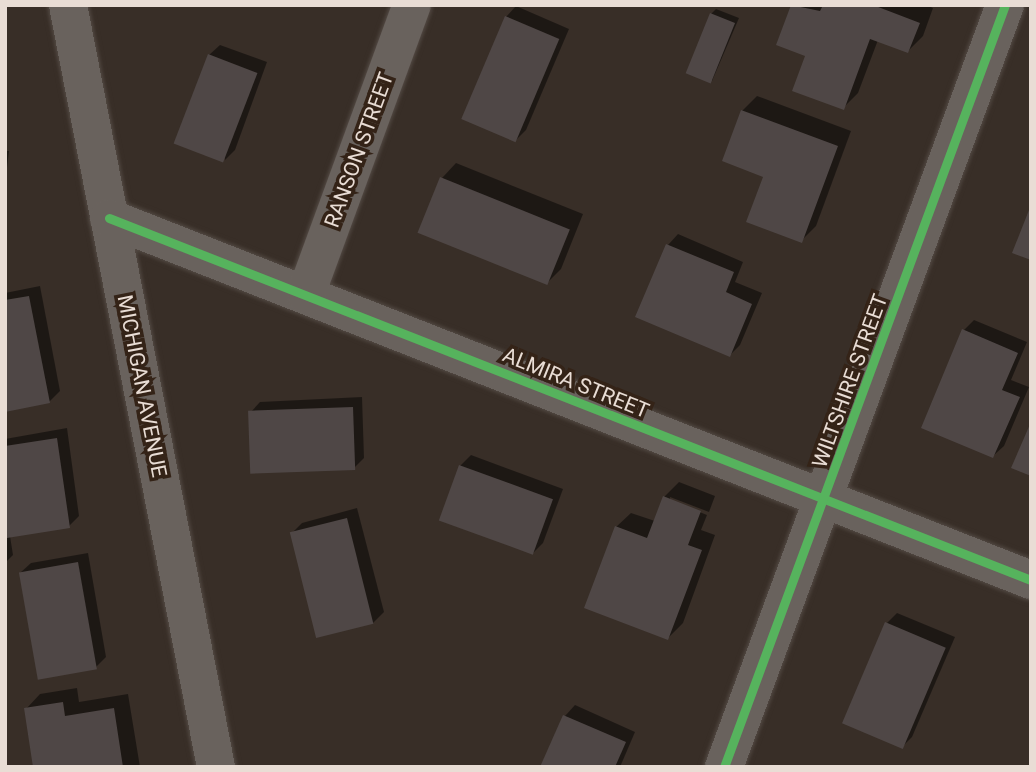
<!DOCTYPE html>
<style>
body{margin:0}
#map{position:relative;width:1036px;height:772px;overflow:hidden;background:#382e27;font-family:Roboto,sans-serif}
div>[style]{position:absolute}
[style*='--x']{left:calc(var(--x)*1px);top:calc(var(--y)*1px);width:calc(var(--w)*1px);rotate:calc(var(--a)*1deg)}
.shadow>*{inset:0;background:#0007}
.building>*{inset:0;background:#4f4746;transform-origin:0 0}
.roads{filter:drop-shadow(0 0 2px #534a44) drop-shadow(0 0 2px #534a44)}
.street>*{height:38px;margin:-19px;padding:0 19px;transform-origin:19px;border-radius:19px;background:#69625d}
.cycleway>*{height:9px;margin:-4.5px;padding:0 4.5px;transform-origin:4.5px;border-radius:4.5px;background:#56b35d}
span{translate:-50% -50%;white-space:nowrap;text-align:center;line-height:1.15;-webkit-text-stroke:7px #342317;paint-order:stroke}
.street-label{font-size:21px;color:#e9ddd5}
.frame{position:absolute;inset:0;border:7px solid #e9ddd5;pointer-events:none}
</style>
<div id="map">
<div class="shadow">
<i style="clip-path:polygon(793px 5px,926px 5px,933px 8px,923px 36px,908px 51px,878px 40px,858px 93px,843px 108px,808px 55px,778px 44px)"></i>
<i style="clip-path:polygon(516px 6px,569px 29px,526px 130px,516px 140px,506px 17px)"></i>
<i style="clip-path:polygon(716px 9px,739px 18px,712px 81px,711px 14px)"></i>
<i style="clip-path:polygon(220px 45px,267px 62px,235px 150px,225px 160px,209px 55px)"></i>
<i style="clip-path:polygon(757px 96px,851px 131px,816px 226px,801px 241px,766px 176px,742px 111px)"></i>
<i style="clip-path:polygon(5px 151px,9px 151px,5px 184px)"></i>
<i style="clip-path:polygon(456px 163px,583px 214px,561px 269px,546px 284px,442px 178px)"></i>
<i style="clip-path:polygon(678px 234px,743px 262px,735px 282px,762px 293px,740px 345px,730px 355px,637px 317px,668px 245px)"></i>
<i style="clip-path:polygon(40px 286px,60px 391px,50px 401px,5px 410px,5px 293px)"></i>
<i style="clip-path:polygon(974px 320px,1027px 342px,1011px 380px,1029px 387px,1004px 446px,993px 456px,964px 330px)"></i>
<i style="clip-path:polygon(362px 397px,364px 458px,354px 468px,250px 413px,260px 402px)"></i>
<i style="clip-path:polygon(67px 428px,79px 516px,69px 526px,10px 536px,13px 555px,5px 563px,5px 439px)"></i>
<i style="clip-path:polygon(471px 455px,563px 489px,543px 543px,533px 553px,460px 466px)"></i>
<i style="clip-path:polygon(679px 482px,715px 496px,709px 512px,670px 497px,670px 500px,707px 515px,701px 530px,715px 535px,683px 623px,668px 638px,616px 527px,631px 513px,655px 521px,664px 497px)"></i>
<i style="clip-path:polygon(357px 508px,384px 612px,373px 623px,292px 533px,302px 523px)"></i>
<i style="clip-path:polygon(88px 553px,106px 657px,96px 667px,20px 573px,31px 563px)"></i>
<i style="clip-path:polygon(897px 613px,955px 637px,912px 737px,902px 747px,887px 623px)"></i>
<i style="clip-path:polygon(77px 688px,79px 702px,128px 694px,140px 767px,35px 767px,26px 709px,40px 694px)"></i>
<i style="clip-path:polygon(575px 705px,635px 732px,620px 767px,542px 767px,565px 716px)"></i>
</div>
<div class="building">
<i style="clip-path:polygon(791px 5px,820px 11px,823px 5px,873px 5px,920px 23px,908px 53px,870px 39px,844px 110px,792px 91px,805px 56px,776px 45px)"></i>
<i style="left:710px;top:13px;width:27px;height:65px;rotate:22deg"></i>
<i style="left:505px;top:16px;width:59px;height:112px;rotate:23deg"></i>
<i style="left:208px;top:54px;width:53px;height:96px;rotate:21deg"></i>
<i style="clip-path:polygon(741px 110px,838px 146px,802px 243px,746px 222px,763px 177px,722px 161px)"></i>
<i style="left:440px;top:177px;width:140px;height:60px;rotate:22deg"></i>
<i style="clip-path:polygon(1031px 205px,1031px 260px,1012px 253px)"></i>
<i style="clip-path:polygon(666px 244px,734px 272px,726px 292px,752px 304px,730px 357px,635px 317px)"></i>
<i style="clip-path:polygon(29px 296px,50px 403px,5px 412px,5px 300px)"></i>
<i style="clip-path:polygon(962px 329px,1018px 353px,1002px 390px,1020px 397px,993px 458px,921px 428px)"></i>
<i style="left:353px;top:407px;width:63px;height:105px;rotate:88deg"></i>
<i style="clip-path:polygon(1031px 422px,1031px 476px,1011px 468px)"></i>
<i style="clip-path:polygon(57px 438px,70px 528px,7px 538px,5px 446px)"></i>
<i style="left:459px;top:465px;width:100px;height:59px;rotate:20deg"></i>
<i style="clip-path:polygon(663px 496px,701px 511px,688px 545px,702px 550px,668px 640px,584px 608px,615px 526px,647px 538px)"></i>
<i style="left:347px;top:518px;width:109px;height:59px;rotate:76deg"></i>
<i style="left:78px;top:562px;width:109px;height:60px;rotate:80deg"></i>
<i style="left:885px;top:622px;width:66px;height:110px;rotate:23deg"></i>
<i style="clip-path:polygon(63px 702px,65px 716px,114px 708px,123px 767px,33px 767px,24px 708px)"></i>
<i style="clip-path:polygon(563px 715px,626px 742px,615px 767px,540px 767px)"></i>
</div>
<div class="roads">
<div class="street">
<i style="--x:68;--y:5;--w:776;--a:79.01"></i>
<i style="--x:109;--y:218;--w:991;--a:21.44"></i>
<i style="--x:306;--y:294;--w:308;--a:-69.9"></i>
<i style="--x:724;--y:767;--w:812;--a:-69.76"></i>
</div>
</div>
<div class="cycleway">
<i style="--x:109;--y:218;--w:991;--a:21.44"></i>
<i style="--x:724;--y:767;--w:812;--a:-69.76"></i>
</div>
<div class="street-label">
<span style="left:359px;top:150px;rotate:-70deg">RANSON STREET</span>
<span style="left:850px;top:381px;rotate:-70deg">WILTSHIRE STREET</span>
<span style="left:576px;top:383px;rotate:22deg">ALMIRA STREET</span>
<span style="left:142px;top:386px;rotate:79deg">MICHIGAN AVENUE</span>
</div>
<div class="frame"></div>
</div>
